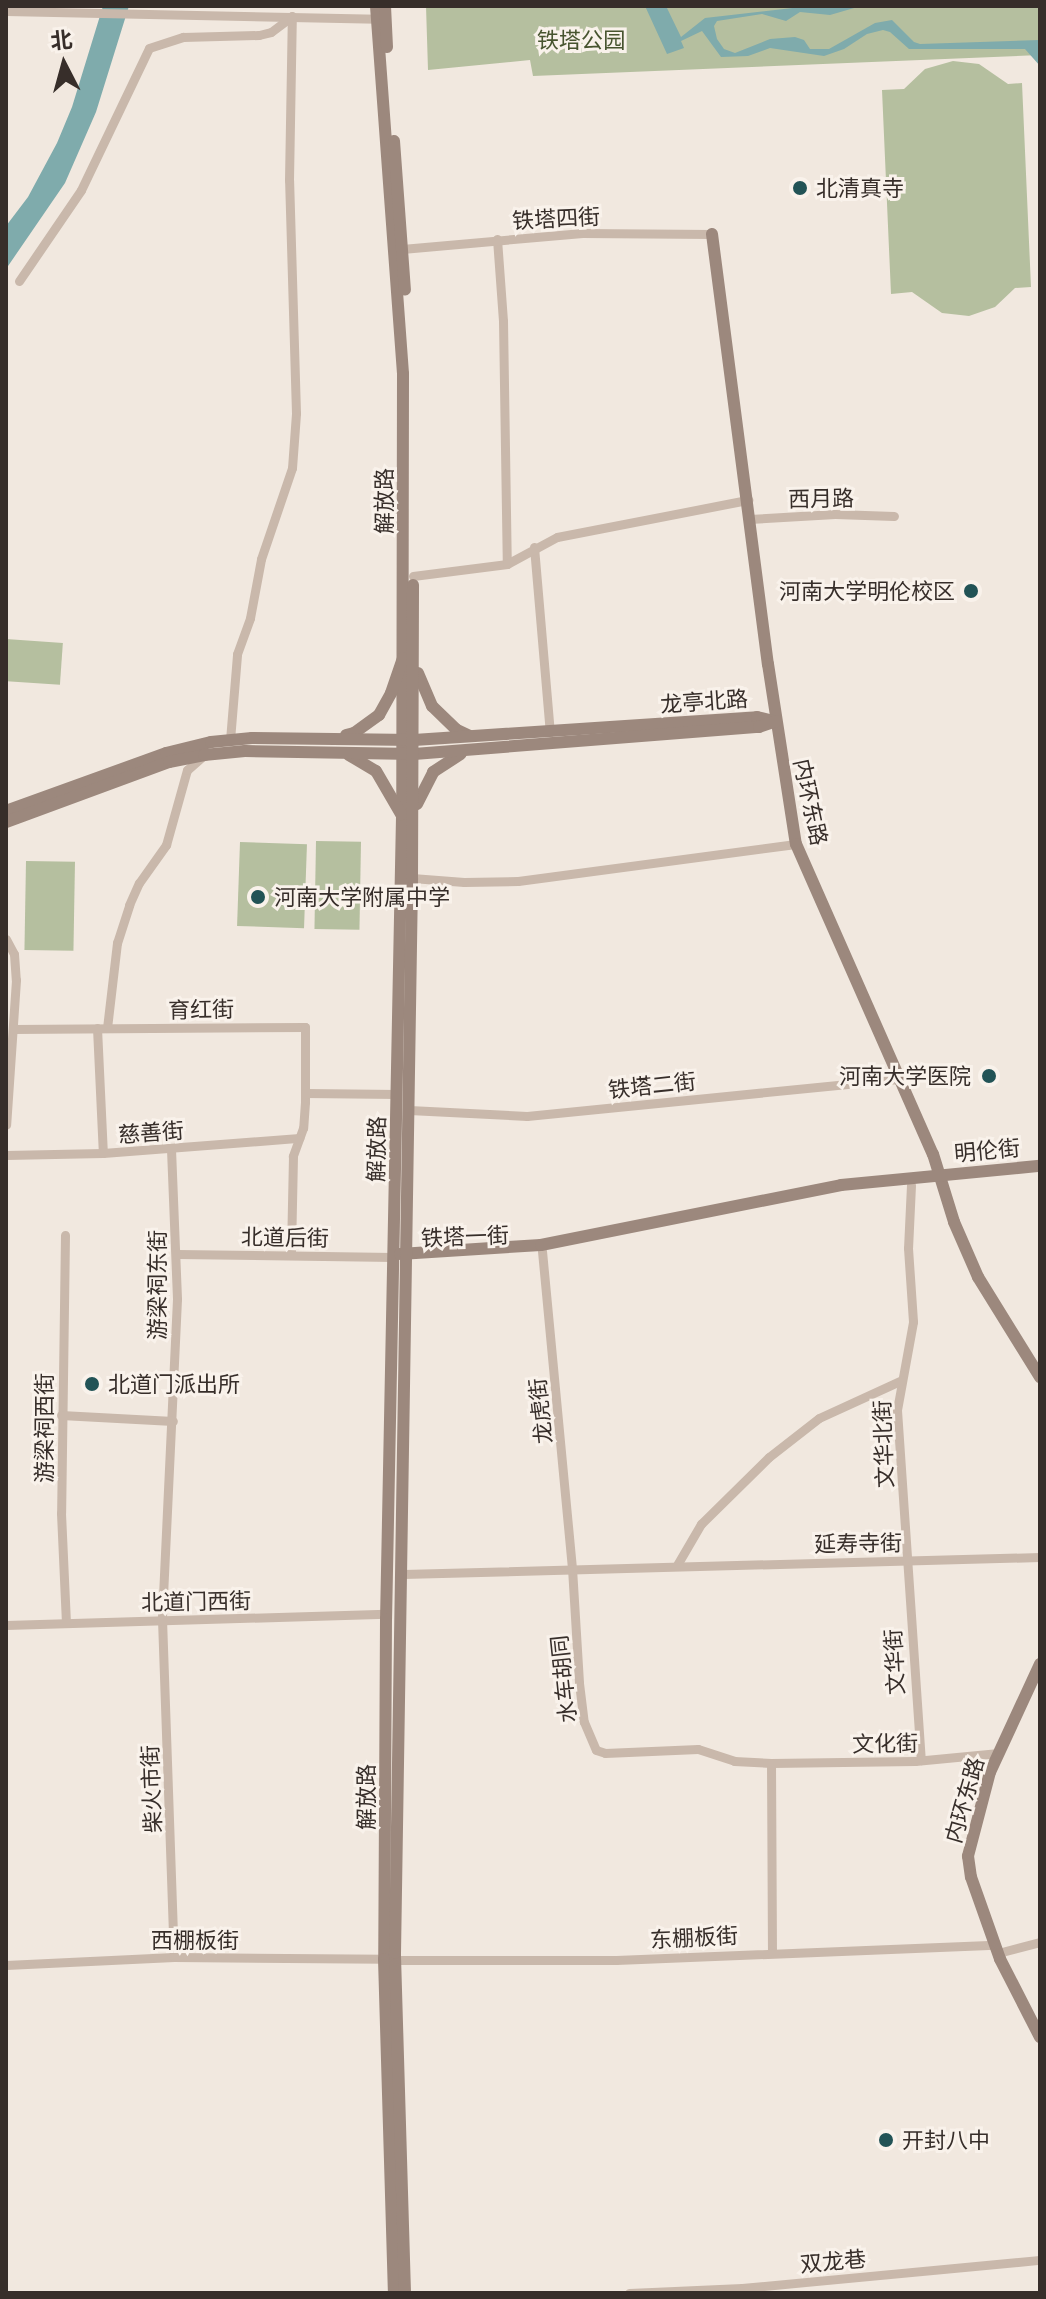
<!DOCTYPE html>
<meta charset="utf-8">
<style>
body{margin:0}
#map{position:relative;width:1046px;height:2299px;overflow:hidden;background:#f1e8df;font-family:Ubuntu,"Noto Sans SC",sans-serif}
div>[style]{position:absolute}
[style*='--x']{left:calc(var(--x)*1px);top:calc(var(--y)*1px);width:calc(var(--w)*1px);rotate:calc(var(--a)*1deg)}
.green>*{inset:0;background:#b5bf9f;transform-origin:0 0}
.water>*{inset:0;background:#7fabac}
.street>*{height:9px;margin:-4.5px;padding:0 4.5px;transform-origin:4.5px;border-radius:4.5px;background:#c9b8ab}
.secondary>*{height:12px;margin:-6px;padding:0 6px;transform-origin:6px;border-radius:6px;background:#9c887d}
.dots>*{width:22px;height:22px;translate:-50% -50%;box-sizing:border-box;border:4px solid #f9f2eb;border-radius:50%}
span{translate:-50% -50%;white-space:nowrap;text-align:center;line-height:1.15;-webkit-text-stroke:6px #f9f2eb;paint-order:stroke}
.park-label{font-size:22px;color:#47542f}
.poi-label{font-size:22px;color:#372e2a}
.left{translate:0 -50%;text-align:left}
.right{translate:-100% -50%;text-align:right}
.street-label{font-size:22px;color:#372e2a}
.frame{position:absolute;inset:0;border:8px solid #372e2a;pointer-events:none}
.north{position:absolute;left:24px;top:24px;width:80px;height:80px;-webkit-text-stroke:6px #f9f2eb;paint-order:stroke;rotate:354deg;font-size:22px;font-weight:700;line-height:32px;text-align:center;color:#372e2a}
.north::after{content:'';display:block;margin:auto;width:28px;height:36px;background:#372e2a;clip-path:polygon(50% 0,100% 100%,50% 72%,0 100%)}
</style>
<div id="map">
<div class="green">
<i style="clip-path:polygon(426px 6px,1040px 6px,1040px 55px,533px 76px,530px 60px,428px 70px)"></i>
<i style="clip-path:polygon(953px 61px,979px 64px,1008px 84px,1022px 83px,1031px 287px,1015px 288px,995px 307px,969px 316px,942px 313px,912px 292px,891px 294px,882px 90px,904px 89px,925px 69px)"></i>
<i style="left:6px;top:639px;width:57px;height:42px;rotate:4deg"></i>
<i style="left:316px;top:841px;width:45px;height:88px;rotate:1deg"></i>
<i style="left:240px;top:842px;width:67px;height:84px;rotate:2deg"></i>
<i style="left:26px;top:861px;width:49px;height:89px;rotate:1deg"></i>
</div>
<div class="water">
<i style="clip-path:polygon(103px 6px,129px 6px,96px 112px,65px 183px,6px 269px,6px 226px,28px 197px,57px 143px,72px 107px)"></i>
<i style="clip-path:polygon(645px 6px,666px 6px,681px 37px,705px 18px,810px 6px,861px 6px,830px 15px,800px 12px,786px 21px,762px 14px,717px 21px,714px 26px,717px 39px,724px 49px,735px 53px,770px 39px,795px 37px,804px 40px,810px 49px,829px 49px,875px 23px,892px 20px,914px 42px,920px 44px,1040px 40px,1040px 66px,1025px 49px,909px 49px,890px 32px,883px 30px,867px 34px,844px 49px,824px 56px,770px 48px,748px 56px,721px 57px,702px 31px,681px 41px,684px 48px,667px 54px)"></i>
</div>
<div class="street">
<i style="--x:6;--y:11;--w:371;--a:1.2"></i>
<i style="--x:497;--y:239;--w:82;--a:85.8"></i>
<i style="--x:503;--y:321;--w:243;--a:89.1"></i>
<i style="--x:402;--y:249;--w:181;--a:-5.1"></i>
<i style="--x:582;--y:233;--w:130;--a:0.4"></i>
<i style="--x:19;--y:281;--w:110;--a:-55.7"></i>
<i style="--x:81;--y:190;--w:157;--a:-64.4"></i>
<i style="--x:149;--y:48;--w:36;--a:-18"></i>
<i style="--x:183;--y:37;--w:76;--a:-1.5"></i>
<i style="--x:259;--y:35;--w:12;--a:-14"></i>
<i style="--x:271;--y:32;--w:26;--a:-37"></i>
<i style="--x:749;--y:519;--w:86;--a:-3.3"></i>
<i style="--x:835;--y:514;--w:59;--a:1.9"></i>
<i style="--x:534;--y:547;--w:186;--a:85.1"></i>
<i style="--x:413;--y:576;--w:95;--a:-7.3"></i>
<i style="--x:507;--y:564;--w:57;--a:-28.4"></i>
<i style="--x:557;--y:537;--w:195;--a:-11"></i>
<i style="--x:230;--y:740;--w:86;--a:-85.3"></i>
<i style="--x:237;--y:654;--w:38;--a:-70"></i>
<i style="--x:250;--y:618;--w:60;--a:-79.4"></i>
<i style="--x:261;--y:559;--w:96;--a:-71.2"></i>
<i style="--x:292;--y:468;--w:55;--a:-85.8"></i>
<i style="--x:296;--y:413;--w:233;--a:-91.7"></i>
<i style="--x:289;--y:180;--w:164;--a:-89"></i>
<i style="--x:412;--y:878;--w:52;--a:4.4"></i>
<i style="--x:464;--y:882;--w:54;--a:-1.1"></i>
<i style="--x:518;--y:881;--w:280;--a:-7.6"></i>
<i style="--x:6;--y:939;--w:17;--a:62"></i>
<i style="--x:14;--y:954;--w:26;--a:86"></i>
<i style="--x:16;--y:980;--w:145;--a:93.9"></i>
<i style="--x:97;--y:1028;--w:125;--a:87.3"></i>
<i style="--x:107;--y:1028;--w:86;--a:-83.3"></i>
<i style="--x:117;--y:943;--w:40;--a:-72"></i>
<i style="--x:129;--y:905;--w:24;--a:-66"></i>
<i style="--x:139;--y:883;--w:47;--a:-54.6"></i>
<i style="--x:166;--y:845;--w:78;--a:-74.4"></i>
<i style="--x:187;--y:770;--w:23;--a:-41"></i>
<i style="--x:13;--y:1029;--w:292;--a:-0.4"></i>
<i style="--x:305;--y:1027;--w:75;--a:90"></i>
<i style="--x:305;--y:1102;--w:26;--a:94"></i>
<i style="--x:303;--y:1128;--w:30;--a:110"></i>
<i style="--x:293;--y:1156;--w:99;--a:91.2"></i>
<i style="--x:305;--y:1093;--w:92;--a:0.6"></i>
<i style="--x:409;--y:1110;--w:118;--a:2.9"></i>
<i style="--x:527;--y:1116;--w:373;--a:-5.7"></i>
<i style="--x:171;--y:1149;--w:150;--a:87.7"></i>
<i style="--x:177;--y:1299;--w:320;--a:92.7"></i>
<i style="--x:162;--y:1619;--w:338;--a:88"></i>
<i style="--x:6;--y:1155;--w:97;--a:-1.2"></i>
<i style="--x:103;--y:1153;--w:197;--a:-4.4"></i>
<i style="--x:911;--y:1185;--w:63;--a:92.7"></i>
<i style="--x:908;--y:1248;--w:74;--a:86.1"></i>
<i style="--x:913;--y:1322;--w:89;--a:100.3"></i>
<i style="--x:897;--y:1410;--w:351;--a:86.1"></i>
<i style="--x:65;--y:1235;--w:278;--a:90.8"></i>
<i style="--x:61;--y:1513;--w:109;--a:87.4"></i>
<i style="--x:542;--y:1251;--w:318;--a:84.6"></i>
<i style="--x:572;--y:1568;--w:115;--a:86.5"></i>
<i style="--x:579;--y:1683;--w:39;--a:83"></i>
<i style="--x:584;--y:1722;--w:30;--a:67"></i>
<i style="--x:596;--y:1750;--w:9;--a:18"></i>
<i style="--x:605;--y:1753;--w:93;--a:-2.5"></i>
<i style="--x:698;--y:1749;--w:38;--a:18"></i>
<i style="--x:734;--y:1761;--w:37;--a:3"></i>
<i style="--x:771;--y:1763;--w:144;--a:-0.8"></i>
<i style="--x:915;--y:1761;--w:84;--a:-5.4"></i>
<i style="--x:177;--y:1254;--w:216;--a:0.8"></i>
<i style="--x:61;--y:1415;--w:112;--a:3.1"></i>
<i style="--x:677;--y:1565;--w:48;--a:-59.7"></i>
<i style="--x:701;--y:1524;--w:95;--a:-44.6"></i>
<i style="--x:769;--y:1457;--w:63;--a:-38"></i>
<i style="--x:819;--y:1418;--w:91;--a:-24.6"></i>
<i style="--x:403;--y:1574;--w:637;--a:-1.53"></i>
<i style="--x:6;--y:1625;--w:380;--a:-1.7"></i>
<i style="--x:771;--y:1763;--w:189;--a:89.7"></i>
<i style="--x:998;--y:1953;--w:43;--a:-14.7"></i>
<i style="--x:395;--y:1960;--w:221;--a:0"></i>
<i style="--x:616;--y:1960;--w:379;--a:-2.3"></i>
<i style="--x:6;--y:1965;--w:168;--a:-2.7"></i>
<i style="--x:174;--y:1957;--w:210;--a:0.5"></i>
<i style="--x:629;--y:2293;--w:113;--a:-2.5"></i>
<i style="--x:742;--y:2288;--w:299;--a:-5.4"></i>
</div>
<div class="secondary">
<i style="--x:376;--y:6;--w:369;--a:85.8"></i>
<i style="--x:403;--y:374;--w:443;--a:90.1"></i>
<i style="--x:402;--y:817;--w:802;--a:91.14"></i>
<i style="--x:386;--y:1619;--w:340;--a:90.3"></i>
<i style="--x:384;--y:1959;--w:334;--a:88.3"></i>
<i style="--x:385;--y:6;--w:41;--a:87.2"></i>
<i style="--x:394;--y:141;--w:149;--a:85.8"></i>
<i style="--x:712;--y:234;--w:434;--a:82.6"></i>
<i style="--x:768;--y:664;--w:182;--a:81.2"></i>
<i style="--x:796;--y:844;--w:339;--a:66.2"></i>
<i style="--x:933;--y:1154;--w:71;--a:72.8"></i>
<i style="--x:954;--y:1222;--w:60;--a:66.4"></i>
<i style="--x:978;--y:1277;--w:118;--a:58.2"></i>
<i style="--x:418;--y:673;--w:36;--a:67"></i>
<i style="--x:432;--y:706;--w:35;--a:44"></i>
<i style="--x:457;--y:730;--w:14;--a:25"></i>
<i style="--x:346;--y:735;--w:8;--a:-14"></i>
<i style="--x:354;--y:733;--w:31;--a:-36"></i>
<i style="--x:379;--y:715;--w:25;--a:-61"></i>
<i style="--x:391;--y:693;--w:37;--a:-71"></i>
<i style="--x:349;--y:755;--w:31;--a:31"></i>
<i style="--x:376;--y:771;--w:50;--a:59.8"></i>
<i style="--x:417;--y:804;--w:36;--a:-63"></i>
<i style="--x:433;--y:772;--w:33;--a:-33"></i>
<i style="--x:6;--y:811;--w:170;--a:-19.9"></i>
<i style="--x:166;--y:753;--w:46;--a:-13.7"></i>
<i style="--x:211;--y:742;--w:41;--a:-5.6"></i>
<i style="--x:252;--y:738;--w:162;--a:0.7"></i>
<i style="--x:414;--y:740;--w:344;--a:-3.8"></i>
<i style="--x:757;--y:717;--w:16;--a:14"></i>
<i style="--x:6;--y:822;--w:174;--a:-20.2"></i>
<i style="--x:169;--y:762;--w:36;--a:-11"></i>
<i style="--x:204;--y:755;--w:41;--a:-5.6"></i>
<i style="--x:245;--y:751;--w:169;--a:1"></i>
<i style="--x:414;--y:754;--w:346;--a:-4.5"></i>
<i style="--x:759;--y:727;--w:18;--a:-19"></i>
<i style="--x:400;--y:1254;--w:141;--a:-3.7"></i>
<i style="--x:541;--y:1245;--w:306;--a:-11.3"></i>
<i style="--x:841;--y:1185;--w:200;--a:-5.5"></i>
<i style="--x:1040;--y:1664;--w:119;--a:114.8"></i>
<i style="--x:990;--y:1772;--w:87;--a:104.7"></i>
<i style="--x:968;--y:1856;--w:21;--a:82"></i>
<i style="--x:971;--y:1877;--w:87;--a:70.5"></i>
<i style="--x:1000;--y:1959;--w:88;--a:62.9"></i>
<i style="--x:405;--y:2293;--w:340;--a:-91.7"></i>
<i style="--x:395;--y:1953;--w:1075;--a:-89.09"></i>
<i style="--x:412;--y:878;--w:293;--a:-89.8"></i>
</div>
<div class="dots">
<i style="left:800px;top:188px;background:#225356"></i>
<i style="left:971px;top:591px;background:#225356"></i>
<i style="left:258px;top:897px;background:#225356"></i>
<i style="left:989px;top:1076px;background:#225356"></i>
<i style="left:92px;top:1384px;background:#225356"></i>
<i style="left:886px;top:2140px;background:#225356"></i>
</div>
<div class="park-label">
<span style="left:581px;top:40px">铁塔公园</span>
</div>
<div class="poi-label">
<span class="left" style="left:816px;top:188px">北清真寺</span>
<span class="right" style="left:955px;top:591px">河南大学明伦校区</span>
<span class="left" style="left:274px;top:897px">河南大学附属中学</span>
<span class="right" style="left:971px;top:1076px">河南大学医院</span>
<span class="left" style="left:108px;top:1384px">北道门派出所</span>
<span class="left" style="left:902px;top:2140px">开封八中</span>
</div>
<div class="street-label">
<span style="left:556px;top:218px;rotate:-3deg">铁塔四街</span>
<span style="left:821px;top:498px;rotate:-1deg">西月路</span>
<span style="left:384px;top:501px;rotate:-90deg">解放路</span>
<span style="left:704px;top:701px;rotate:-4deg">龙亭北路</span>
<span style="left:811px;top:802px;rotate:78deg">内环东路</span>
<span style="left:201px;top:1009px;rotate:-1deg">育红街</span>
<span style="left:652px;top:1085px;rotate:-6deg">铁塔二街</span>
<span style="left:151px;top:1132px;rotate:-4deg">慈善街</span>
<span style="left:376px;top:1149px;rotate:-89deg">解放路</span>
<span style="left:987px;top:1150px;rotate:-5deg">明伦街</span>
<span style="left:465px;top:1236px;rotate:-2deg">铁塔一街</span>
<span style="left:285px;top:1237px;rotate:1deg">北道后街</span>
<span style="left:157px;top:1285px;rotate:-90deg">游梁祠东街</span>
<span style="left:540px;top:1411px;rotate:-96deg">龙虎街</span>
<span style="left:44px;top:1428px;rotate:-90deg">游梁祠西街</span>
<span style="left:883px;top:1444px;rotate:-92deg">文华北街</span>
<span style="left:858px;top:1543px;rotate:-1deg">延寿寺街</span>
<span style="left:196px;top:1601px;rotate:-1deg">北道门西街</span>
<span style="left:894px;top:1662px;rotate:-93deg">文华街</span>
<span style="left:563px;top:1679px;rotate:-96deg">水车胡同</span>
<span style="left:885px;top:1743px;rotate:-1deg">文化街</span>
<span style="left:151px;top:1789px;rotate:-92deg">柴火市街</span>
<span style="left:366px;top:1797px;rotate:-90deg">解放路</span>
<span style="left:964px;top:1800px;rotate:-74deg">内环东路</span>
<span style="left:694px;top:1937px;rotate:-3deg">东棚板街</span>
<span style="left:195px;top:1940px">西棚板街</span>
<span style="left:833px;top:2261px;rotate:-5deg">双龙巷</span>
</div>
<div class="frame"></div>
<div class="north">北</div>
</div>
